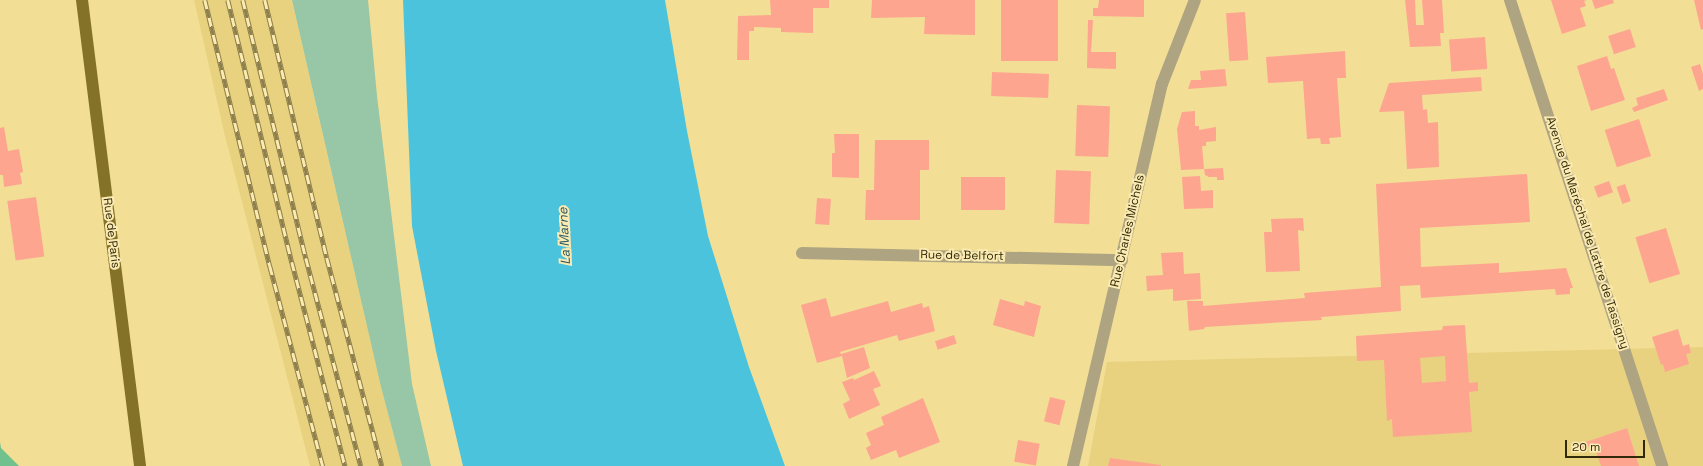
<!DOCTYPE html>
<meta charset="utf-8">
<style>
body{margin:0}
#map{position:relative;width:1703px;height:466px;overflow:hidden;background:#f2de95;font-family:"Space Grotesk",sans-serif}
div>[style]{position:absolute}
[style*='--x']{left:calc(var(--x)*1px);top:calc(var(--y)*1px);width:calc(var(--w)*1px);rotate:calc(var(--a)*1deg)}
.built>*{inset:0;background:#e8d280}
.green>*{inset:0;background:#97c7a6}
.forest>*{inset:0;background:#70c18d}
.water>*{inset:0;background:#4cc3dd}
.building>*{inset:0;background:#fea590;transform-origin:0 0}
.minor>*{height:12px;margin:-6px;padding:0 6px;transform-origin:6px;border-radius:6px;background:#aea481}
.major>*{height:12px;margin:-6px;padding:0 6px;transform-origin:6px;border-radius:6px;background:#857229}
.rail>*{height:4.5px;margin-top:-2.25px;transform-origin:0;background:repeating-linear-gradient(90deg,#fbebb2 0 9px,#8e804d 0 18px);box-sizing:border-box;border-block:1px solid #8e804d}
span{translate:-50% -50%;white-space:nowrap;text-align:center;line-height:1.15;-webkit-text-stroke:4px #fbebb2;paint-order:stroke}
.street-label{font-size:12px;color:#31290a}
.water-label{font-size:13px;color:#295a65;font-style:italic}
.scale{position:absolute;left:1565px;top:440px;width:80px;height:18px;box-sizing:border-box;border:2px solid #31290a;border-top:0;padding-left:5px;font-size:12px;line-height:14px;white-space:nowrap;color:#31290a;-webkit-text-stroke:3px #fbebb2;paint-order:stroke}
</style>
<div id="map">
<div class="built">
<i style="clip-path:polygon(194px 0,292px 0,381px 387px,402px 466px,310px 466px,224px 132px)"></i>
<i style="clip-path:polygon(1703px 347px,1703px 466px,1088px 466px,1107px 362px)"></i>
</div>
<div class="green">
<i style="clip-path:polygon(292px 0,368px 0,377px 96px,412px 384px,431px 466px,402px 466px,381px 387px)"></i>
</div>
<div class="forest">
<i style="clip-path:polygon(0 442px,1px 448px,19px 466px,0 466px)"></i>
</div>
<div class="water">
<i style="clip-path:polygon(403px 0,665px 0,687px 131px,708px 236px,749px 367px,785px 466px,463px 466px,436px 351px,412px 226px)"></i>
</div>
<div class="building">
<i style="clip-path:polygon(770px 0,829px 0,829px 8px,813px 8px,813px 33px,781px 32px,781px 28px,754px 27px,754px 31px,749px 31px,749px 60px,737px 60px,738px 16px,771px 15px)"></i>
<i style="clip-path:polygon(872px 0,975px 0,975px 35px,924px 34px,925px 17px,871px 18px)"></i>
<i style="left:1001px;top:0;width:57px;height:61px"></i>
<i style="clip-path:polygon(1099px 0,1144px 0,1144px 17px,1093px 16px,1093px 8px,1098px 8px)"></i>
<i style="clip-path:polygon(1405px 0,1415px 0,1416px 25px,1424px 25px,1422px 0,1442px 0,1444px 33px,1440px 33px,1441px 46px,1410px 47px)"></i>
<i style="clip-path:polygon(1551px 0,1587px 0,1584px 1px,1586px 6px,1580px 8px,1586px 26px,1562px 34px)"></i>
<i style="clip-path:polygon(1592px 0,1613px 0,1614px 3px,1595px 9px)"></i>
<i style="clip-path:polygon(1694px 0,1703px 0,1703px 29px,1701px 30px)"></i>
<i style="left:1245px;top:12px;width:48px;height:19px;rotate:86deg"></i>
<i style="clip-path:polygon(1088px 20px,1093px 20px,1091px 52px,1116px 52px,1116px 69px,1087px 68px)"></i>
<i style="left:1630px;top:29px;width:19px;height:23px;rotate:72deg"></i>
<i style="left:1485px;top:37px;width:32px;height:36px;rotate:86deg"></i>
<i style="clip-path:polygon(1345px 51px,1346px 78px,1337px 78px,1341px 137px,1329px 138px,1330px 144px,1321px 144px,1320px 138px,1307px 139px,1303px 81px,1268px 83px,1266px 57px)"></i>
<i style="clip-path:polygon(1607px 56px,1611px 69px,1614px 68px,1625px 100px,1591px 111px,1577px 66px)"></i>
<i style="clip-path:polygon(1700px 64px,1703px 74px,1703px 89px,1699px 91px,1691px 67px)"></i>
<i style="clip-path:polygon(1225px 69px,1227px 86px,1188px 89px,1191px 80px,1201px 80px,1200px 71px)"></i>
<i style="left:992px;top:72px;width:57px;height:24px;rotate:2deg"></i>
<i style="clip-path:polygon(1481px 77px,1482px 91px,1422px 95px,1423px 110px,1427px 109px,1428px 123px,1438px 122px,1439px 167px,1407px 169px,1404px 111px,1379px 112px,1389px 83px)"></i>
<i style="clip-path:polygon(1664px 89px,1668px 100px,1634px 112px,1632px 108px,1638px 105px,1636px 98px)"></i>
<i style="left:1077px;top:105px;width:33px;height:51px;rotate:2deg"></i>
<i style="clip-path:polygon(1195px 111px,1195px 126px,1199px 126px,1199px 130px,1216px 127px,1216px 141px,1206px 142px,1206px 146px,1202px 146px,1204px 169px,1223px 168px,1224px 180px,1217px 180px,1217px 177px,1209px 177px,1205px 175px,1204px 169px,1181px 170px,1177px 129px,1182px 112px)"></i>
<i style="left:1639px;top:119px;width:39px;height:36px;rotate:72deg"></i>
<i style="clip-path:polygon(4px 127px,8px 151px,19px 149px,23px 172px,20px 173px,22px 184px,4px 187px,3px 175px,0 175px,0 128px)"></i>
<i style="clip-path:polygon(834px 134px,859px 134px,859px 178px,832px 177px,832px 153px,835px 153px)"></i>
<i style="clip-path:polygon(875px 140px,929px 140px,929px 170px,920px 170px,920px 220px,865px 220px,866px 190px,874px 190px)"></i>
<i style="left:1056px;top:170px;width:35px;height:53px;rotate:2deg"></i>
<i style="clip-path:polygon(1527px 174px,1530px 222px,1420px 228px,1421px 267px,1499px 263px,1499px 273px,1566px 268px,1573px 288px,1570px 288px,1570px 294px,1556px 295px,1555px 289px,1421px 298px,1420px 285px,1400px 286px,1401px 311px,1321px 317px,1322px 320px,1205px 327px,1204px 329px,1189px 331px,1187px 301px,1203px 301px,1203px 306px,1305px 298px,1304px 293px,1381px 287px,1376px 184px)"></i>
<i style="clip-path:polygon(1200px 176px,1201px 191px,1213px 190px,1213px 208px,1184px 209px,1182px 177px)"></i>
<i style="left:961px;top:177px;width:44px;height:33px"></i>
<i style="left:1609px;top:181px;width:12px;height:16px;rotate:70deg"></i>
<i style="left:1625px;top:184px;width:18px;height:9px;rotate:71deg"></i>
<i style="left:36px;top:197px;width:60px;height:29px;rotate:82deg"></i>
<i style="left:817px;top:198px;width:14px;height:26px;rotate:4deg"></i>
<i style="clip-path:polygon(1303px 218px,1304px 231px,1298px 230px,1300px 271px,1266px 272px,1264px 232px,1272px 232px,1271px 219px)"></i>
<i style="left:1666px;top:228px;width:48px;height:32px;rotate:73deg"></i>
<i style="clip-path:polygon(1183px 252px,1184px 274px,1200px 273px,1201px 299px,1173px 301px,1173px 289px,1147px 291px,1146px 276px,1163px 275px,1161px 253px)"></i>
<i style="clip-path:polygon(826px 298px,831px 317px,888px 301px,891px 312px,922px 303px,923px 308px,929px 306px,935px 331px,899px 341px,897px 335px,840px 352px,841px 354px,864px 347px,870px 368px,847px 378px,842px 356px,817px 363px,801px 305px)"></i>
<i style="clip-path:polygon(1000px 299px,1024px 306px,1025px 301px,1041px 306px,1034px 337px,993px 325px)"></i>
<i style="clip-path:polygon(evenodd,1465px 325px,1469px 383px,1478px 382px,1478px 391px,1469px 392px,1472px 432px,1393px 437px,1392px 419px,1387px 421px,1384px 360px,1357px 361px,1356px 336px,1442px 330px,1443px 326px,1465px 325px,1445px 356px,1446px 381px,1422px 383px,1420px 358px,1445px 356px)"></i>
<i style="clip-path:polygon(1678px 329px,1683px 346px,1689px 344px,1691px 353px,1686px 354px,1689px 364px,1665px 372px,1663px 364px,1661px 365px,1652px 337px)"></i>
<i style="left:954px;top:335px;width:9px;height:20px;rotate:72deg"></i>
<i style="clip-path:polygon(874px 371px,881px 386px,873px 389px,880px 405px,849px 419px,843px 404px,850px 400px,842px 382px,853px 378px,854px 380px)"></i>
<i style="left:1050px;top:397px;width:16px;height:25px;rotate:14deg"></i>
<i style="clip-path:polygon(923px 398px,940px 442px,899px 458px,896px 450px,871px 460px,866px 448px,871px 445px,866px 433px,884px 425px,881px 417px)"></i>
<i style="clip-path:polygon(1627px 428px,1639px 466px,1601px 466px,1594px 445px,1578px 450px,1577px 445px)"></i>
<i style="left:1018px;top:440px;width:22px;height:22px;rotate:10deg"></i>
<i style="clip-path:polygon(1110px 458px,1161px 465px,1161px 466px,1108px 466px)"></i>
</div>
<div class="minor">
<i style="--x:1510;--y:0;--w:490;--a:71.9"></i>
<i style="--x:802;--y:253;--w:320;--a:1.3"></i>
<i style="--x:1073;--y:466;--w:392;--a:-76.9"></i>
<i style="--x:1162;--y:84;--w:90;--a:-68.6"></i>
</div>
<div class="major">
<i style="--x:82;--y:0;--w:470;--a:82.9"></i>
</div>
<div class="rail">
<i style="--x:205;--y:0;--w:274;--a:76.3"></i>
<i style="--x:270;--y:266;--w:207;--a:75.2"></i>
<i style="--x:228;--y:0;--w:270;--a:76.3"></i>
<i style="--x:292;--y:262;--w:211;--a:75.4"></i>
<i style="--x:243;--y:0;--w:266;--a:76.3"></i>
<i style="--x:306;--y:258;--w:215;--a:75.2"></i>
<i style="--x:265;--y:0;--w:265;--a:76.5"></i>
<i style="--x:327;--y:258;--w:215;--a:75.2"></i>
</div>
<div class="street-label">
<span style="left:1128px;top:231px;rotate:-77deg">Rue Charles Michels</span>
<span style="left:111px;top:233px;rotate:83deg">Rue de Paris</span>
<span style="left:1587px;top:233px;rotate:72deg">Avenue du Maréchal de Lattre de Tassigny</span>
<span style="left:962px;top:256px;rotate:1deg">Rue de Belfort</span>
</div>
<div class="water-label">
<span style="left:565px;top:236px;rotate:-93deg">La Marne</span>
</div>
<div class="scale">20 m</div>
</div>
